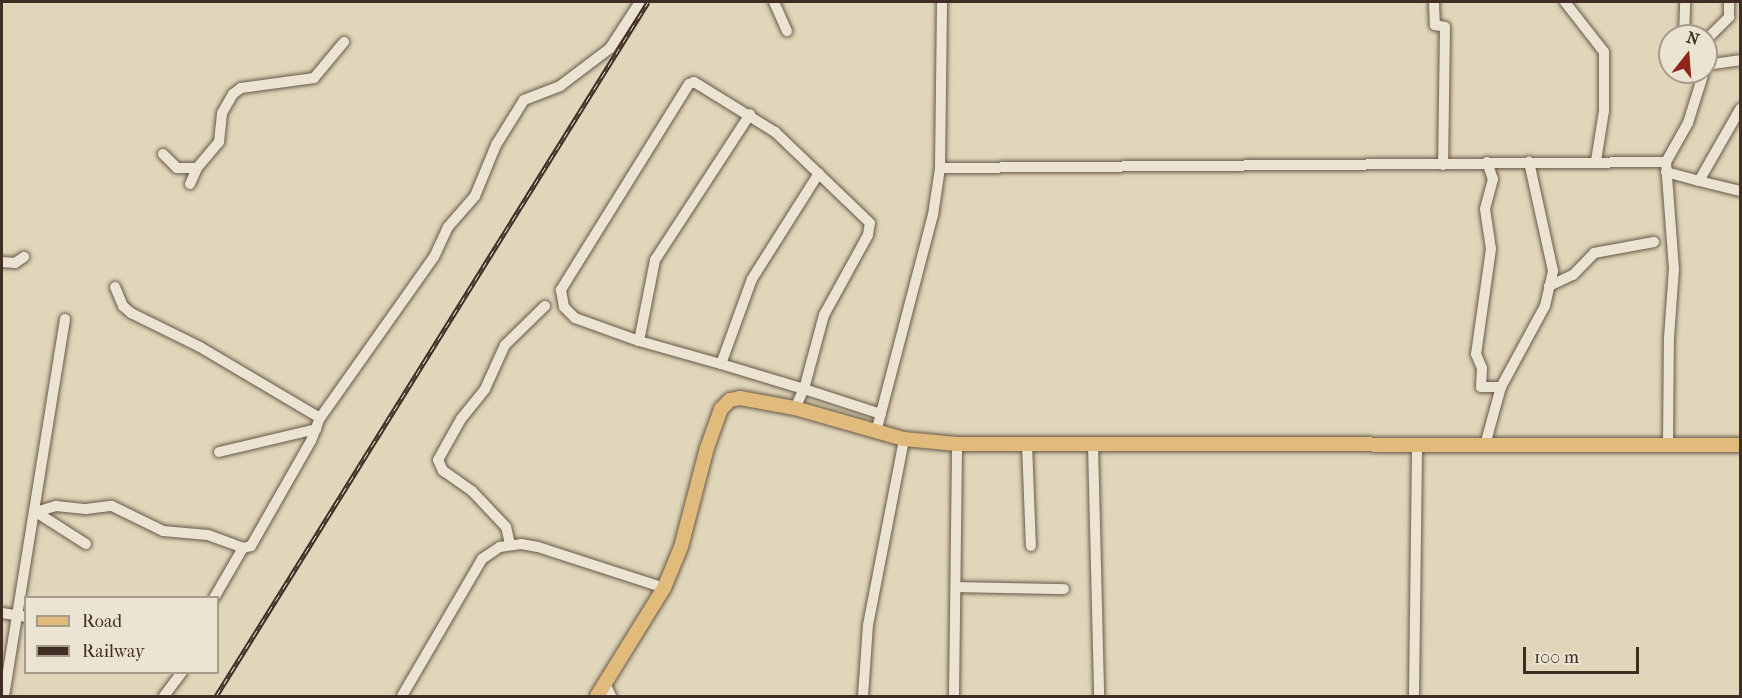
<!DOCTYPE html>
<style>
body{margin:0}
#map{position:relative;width:1742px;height:698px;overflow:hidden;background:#e0d6b9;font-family:"IM FELL French Canon",serif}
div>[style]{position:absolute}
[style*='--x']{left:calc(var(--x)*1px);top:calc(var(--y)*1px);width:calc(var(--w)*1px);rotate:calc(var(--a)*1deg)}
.roads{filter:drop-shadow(0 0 2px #685849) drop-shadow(0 0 2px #685849)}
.minor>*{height:10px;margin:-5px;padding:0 5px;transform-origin:5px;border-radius:5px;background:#ebe4d2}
.major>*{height:14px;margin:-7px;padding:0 7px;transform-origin:7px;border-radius:7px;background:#e0bb7c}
.rail>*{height:4.5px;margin-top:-2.25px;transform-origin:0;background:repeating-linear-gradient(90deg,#ebe4d2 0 7px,#402e24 0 14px);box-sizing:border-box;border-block:2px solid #402e24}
span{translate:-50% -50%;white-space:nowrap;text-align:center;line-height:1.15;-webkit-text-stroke:4.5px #ebe4d2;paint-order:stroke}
.frame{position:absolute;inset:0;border:3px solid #402e24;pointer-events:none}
.legend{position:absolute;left:24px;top:596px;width:195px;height:78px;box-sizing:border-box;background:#ebe4d2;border:2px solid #a79b8c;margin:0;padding:8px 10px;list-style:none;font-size:18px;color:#402e24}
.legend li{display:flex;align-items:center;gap:12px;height:30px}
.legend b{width:30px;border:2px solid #a79b8c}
.north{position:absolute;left:1658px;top:24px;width:60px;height:60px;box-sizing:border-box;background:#ebe4d2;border:2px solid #a79b8c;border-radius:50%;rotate:17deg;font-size:16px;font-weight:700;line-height:24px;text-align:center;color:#402e24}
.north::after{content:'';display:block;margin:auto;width:21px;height:27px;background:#8f2418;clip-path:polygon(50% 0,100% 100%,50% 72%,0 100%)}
.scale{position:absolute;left:1523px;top:647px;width:116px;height:27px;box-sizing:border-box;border:3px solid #402e24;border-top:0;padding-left:8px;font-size:18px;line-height:21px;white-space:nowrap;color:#402e24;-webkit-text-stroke:4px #ebe4d2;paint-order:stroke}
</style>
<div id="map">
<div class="roads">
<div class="minor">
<i style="--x:774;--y:2;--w:32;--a:66"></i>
<i style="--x:1434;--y:2;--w:23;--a:88"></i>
<i style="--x:1435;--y:25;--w:10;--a:11"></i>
<i style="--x:1445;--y:27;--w:138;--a:90.8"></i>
<i style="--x:1565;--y:2;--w:63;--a:52"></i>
<i style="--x:1604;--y:52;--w:59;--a:90"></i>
<i style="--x:1604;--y:111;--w:51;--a:99.1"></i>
<i style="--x:1684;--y:36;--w:34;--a:-88"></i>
<i style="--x:1706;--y:40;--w:33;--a:-45"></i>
<i style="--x:1729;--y:17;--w:15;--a:-90"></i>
<i style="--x:1706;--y:65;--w:34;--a:-8"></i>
<i style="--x:163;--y:154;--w:20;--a:45"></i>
<i style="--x:177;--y:168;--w:20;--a:0"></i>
<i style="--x:197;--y:168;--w:34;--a:-50"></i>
<i style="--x:219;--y:142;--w:29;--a:-84"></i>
<i style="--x:222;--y:113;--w:22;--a:-60"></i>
<i style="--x:233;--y:94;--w:10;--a:-37"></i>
<i style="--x:241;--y:88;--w:74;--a:-7.8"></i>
<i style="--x:314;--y:78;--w:47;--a:-50.2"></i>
<i style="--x:1487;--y:162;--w:18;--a:71"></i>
<i style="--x:1493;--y:179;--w:31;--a:105"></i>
<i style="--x:1485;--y:209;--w:40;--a:81.5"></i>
<i style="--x:1491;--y:249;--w:106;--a:98.1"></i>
<i style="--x:1476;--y:354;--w:15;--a:67"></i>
<i style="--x:1482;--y:368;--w:19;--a:93"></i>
<i style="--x:1481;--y:387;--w:20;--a:0"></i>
<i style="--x:940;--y:168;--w:726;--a:-0.47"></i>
<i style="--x:1666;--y:172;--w:34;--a:15"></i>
<i style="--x:1699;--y:181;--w:83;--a:-60.3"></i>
<i style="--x:1699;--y:181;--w:42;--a:13.7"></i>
<i style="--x:190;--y:184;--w:17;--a:-66"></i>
<i style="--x:2;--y:262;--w:13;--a:4"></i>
<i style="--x:15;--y:263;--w:11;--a:-34"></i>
<i style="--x:1549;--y:286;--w:26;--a:-25"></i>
<i style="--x:1573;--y:275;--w:30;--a:-46"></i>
<i style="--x:1594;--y:253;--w:61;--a:-10.4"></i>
<i style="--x:115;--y:287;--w:21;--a:67"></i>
<i style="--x:123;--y:306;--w:11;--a:41"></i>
<i style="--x:131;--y:313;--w:77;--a:26.2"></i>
<i style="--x:200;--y:347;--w:139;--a:30.6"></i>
<i style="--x:639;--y:341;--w:83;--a:-78.8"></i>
<i style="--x:655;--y:260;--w:174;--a:-56.9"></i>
<i style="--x:721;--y:364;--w:90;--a:-70"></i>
<i style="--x:752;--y:279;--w:125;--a:-57.7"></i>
<i style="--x:795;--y:408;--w:21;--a:-65"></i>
<i style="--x:804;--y:389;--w:77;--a:-74.9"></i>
<i style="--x:824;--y:315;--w:91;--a:-61.2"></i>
<i style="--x:868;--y:235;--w:12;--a:-81"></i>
<i style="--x:870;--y:223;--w:132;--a:-136.2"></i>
<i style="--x:775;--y:132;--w:95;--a:-148.3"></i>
<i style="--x:694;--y:82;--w:5;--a:158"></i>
<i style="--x:689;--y:84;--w:243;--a:121.9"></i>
<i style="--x:561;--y:290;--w:17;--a:80"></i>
<i style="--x:564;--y:307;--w:16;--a:45"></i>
<i style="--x:575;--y:318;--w:68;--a:19.8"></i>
<i style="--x:639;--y:341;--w:85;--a:15.7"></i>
<i style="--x:721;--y:364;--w:87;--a:16.8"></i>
<i style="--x:804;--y:389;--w:81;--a:18"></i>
<i style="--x:876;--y:432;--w:224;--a:-75.3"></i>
<i style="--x:933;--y:215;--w:48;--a:-81.5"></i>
<i style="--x:940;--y:168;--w:166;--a:-89.3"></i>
<i style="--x:1027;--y:444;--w:102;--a:87.8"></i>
<i style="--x:1093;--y:444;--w:252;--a:88.6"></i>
<i style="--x:1668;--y:444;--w:106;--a:-89.5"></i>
<i style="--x:1669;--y:338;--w:69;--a:-85.9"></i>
<i style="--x:1674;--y:269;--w:107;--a:-94.3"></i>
<i style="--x:1666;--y:162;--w:45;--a:-60.6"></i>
<i style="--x:1688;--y:123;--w:53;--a:-72.6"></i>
<i style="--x:1485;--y:445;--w:60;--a:-74.6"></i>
<i style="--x:1501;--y:387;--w:92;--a:-61.5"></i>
<i style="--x:1545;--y:306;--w:36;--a:-77"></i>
<i style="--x:1553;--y:271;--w:112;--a:-102.4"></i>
<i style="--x:219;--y:452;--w:100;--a:-13.3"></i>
<i style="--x:86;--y:544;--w:59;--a:-147.4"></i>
<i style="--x:36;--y:512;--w:21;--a:-17"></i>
<i style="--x:56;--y:506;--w:30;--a:6"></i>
<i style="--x:86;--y:509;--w:26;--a:-7"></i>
<i style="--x:112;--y:506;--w:57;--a:26.1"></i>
<i style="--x:163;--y:531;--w:45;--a:5.1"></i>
<i style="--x:208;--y:535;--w:37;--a:20"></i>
<i style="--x:243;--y:548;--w:8;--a:-14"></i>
<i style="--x:251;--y:546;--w:121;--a:-60.3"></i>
<i style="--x:311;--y:441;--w:25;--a:-69"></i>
<i style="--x:320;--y:418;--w:197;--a:-54.7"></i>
<i style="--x:434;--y:257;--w:33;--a:-65"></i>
<i style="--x:448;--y:227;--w:41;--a:-48.9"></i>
<i style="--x:475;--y:196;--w:55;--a:-67.6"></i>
<i style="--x:496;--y:145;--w:53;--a:-58.1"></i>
<i style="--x:524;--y:100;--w:39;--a:-21"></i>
<i style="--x:560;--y:86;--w:63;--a:-37.2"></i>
<i style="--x:610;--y:48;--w:55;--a:-56.9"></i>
<i style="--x:510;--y:544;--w:17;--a:-103"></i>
<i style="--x:506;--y:527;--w:50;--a:-133.4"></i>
<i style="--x:472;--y:491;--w:35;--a:-145"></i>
<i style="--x:443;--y:471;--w:12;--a:-114"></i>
<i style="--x:438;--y:460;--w:47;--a:-60.7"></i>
<i style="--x:461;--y:419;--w:38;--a:-51"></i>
<i style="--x:485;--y:389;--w:48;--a:-65.6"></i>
<i style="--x:505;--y:345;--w:56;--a:-44.3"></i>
<i style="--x:958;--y:587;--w:106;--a:1.1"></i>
<i style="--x:214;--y:598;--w:58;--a:-59.9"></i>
<i style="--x:2;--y:613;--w:24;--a:9"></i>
<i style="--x:605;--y:684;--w:13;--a:63"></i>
<i style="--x:4;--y:696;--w:382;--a:-80.8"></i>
<i style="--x:164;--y:696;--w:30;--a:-53"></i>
<i style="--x:402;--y:696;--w:159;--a:-59.7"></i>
<i style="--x:482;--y:559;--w:22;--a:-34"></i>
<i style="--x:500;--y:547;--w:21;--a:-8"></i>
<i style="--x:521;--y:544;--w:17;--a:10"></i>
<i style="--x:538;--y:547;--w:133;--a:18"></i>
<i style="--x:863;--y:696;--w:71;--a:-86"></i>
<i style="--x:868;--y:625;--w:189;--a:-79"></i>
<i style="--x:954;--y:696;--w:252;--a:-89.3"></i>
<i style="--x:1414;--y:696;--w:251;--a:-89.3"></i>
</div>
<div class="major">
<i style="--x:597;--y:696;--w:127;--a:-58.2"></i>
<i style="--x:664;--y:588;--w:44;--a:-67.5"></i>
<i style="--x:681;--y:547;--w:102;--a:-75.3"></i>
<i style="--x:707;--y:448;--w:41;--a:-70.3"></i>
<i style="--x:721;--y:409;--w:13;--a:-45"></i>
<i style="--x:730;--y:400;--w:10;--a:-11"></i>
<i style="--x:740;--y:398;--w:56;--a:10.3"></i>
<i style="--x:795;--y:408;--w:113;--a:15.9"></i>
<i style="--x:904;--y:439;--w:53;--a:5.4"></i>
<i style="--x:957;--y:444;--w:783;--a:0.07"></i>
</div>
</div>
<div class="rail">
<i style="--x:216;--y:696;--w:817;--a:-58.1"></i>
</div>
<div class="frame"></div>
<ul class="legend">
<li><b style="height:8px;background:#e0bb7c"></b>Road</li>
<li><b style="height:8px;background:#402e24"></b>Railway</li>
</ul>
<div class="north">N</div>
<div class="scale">100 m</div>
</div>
